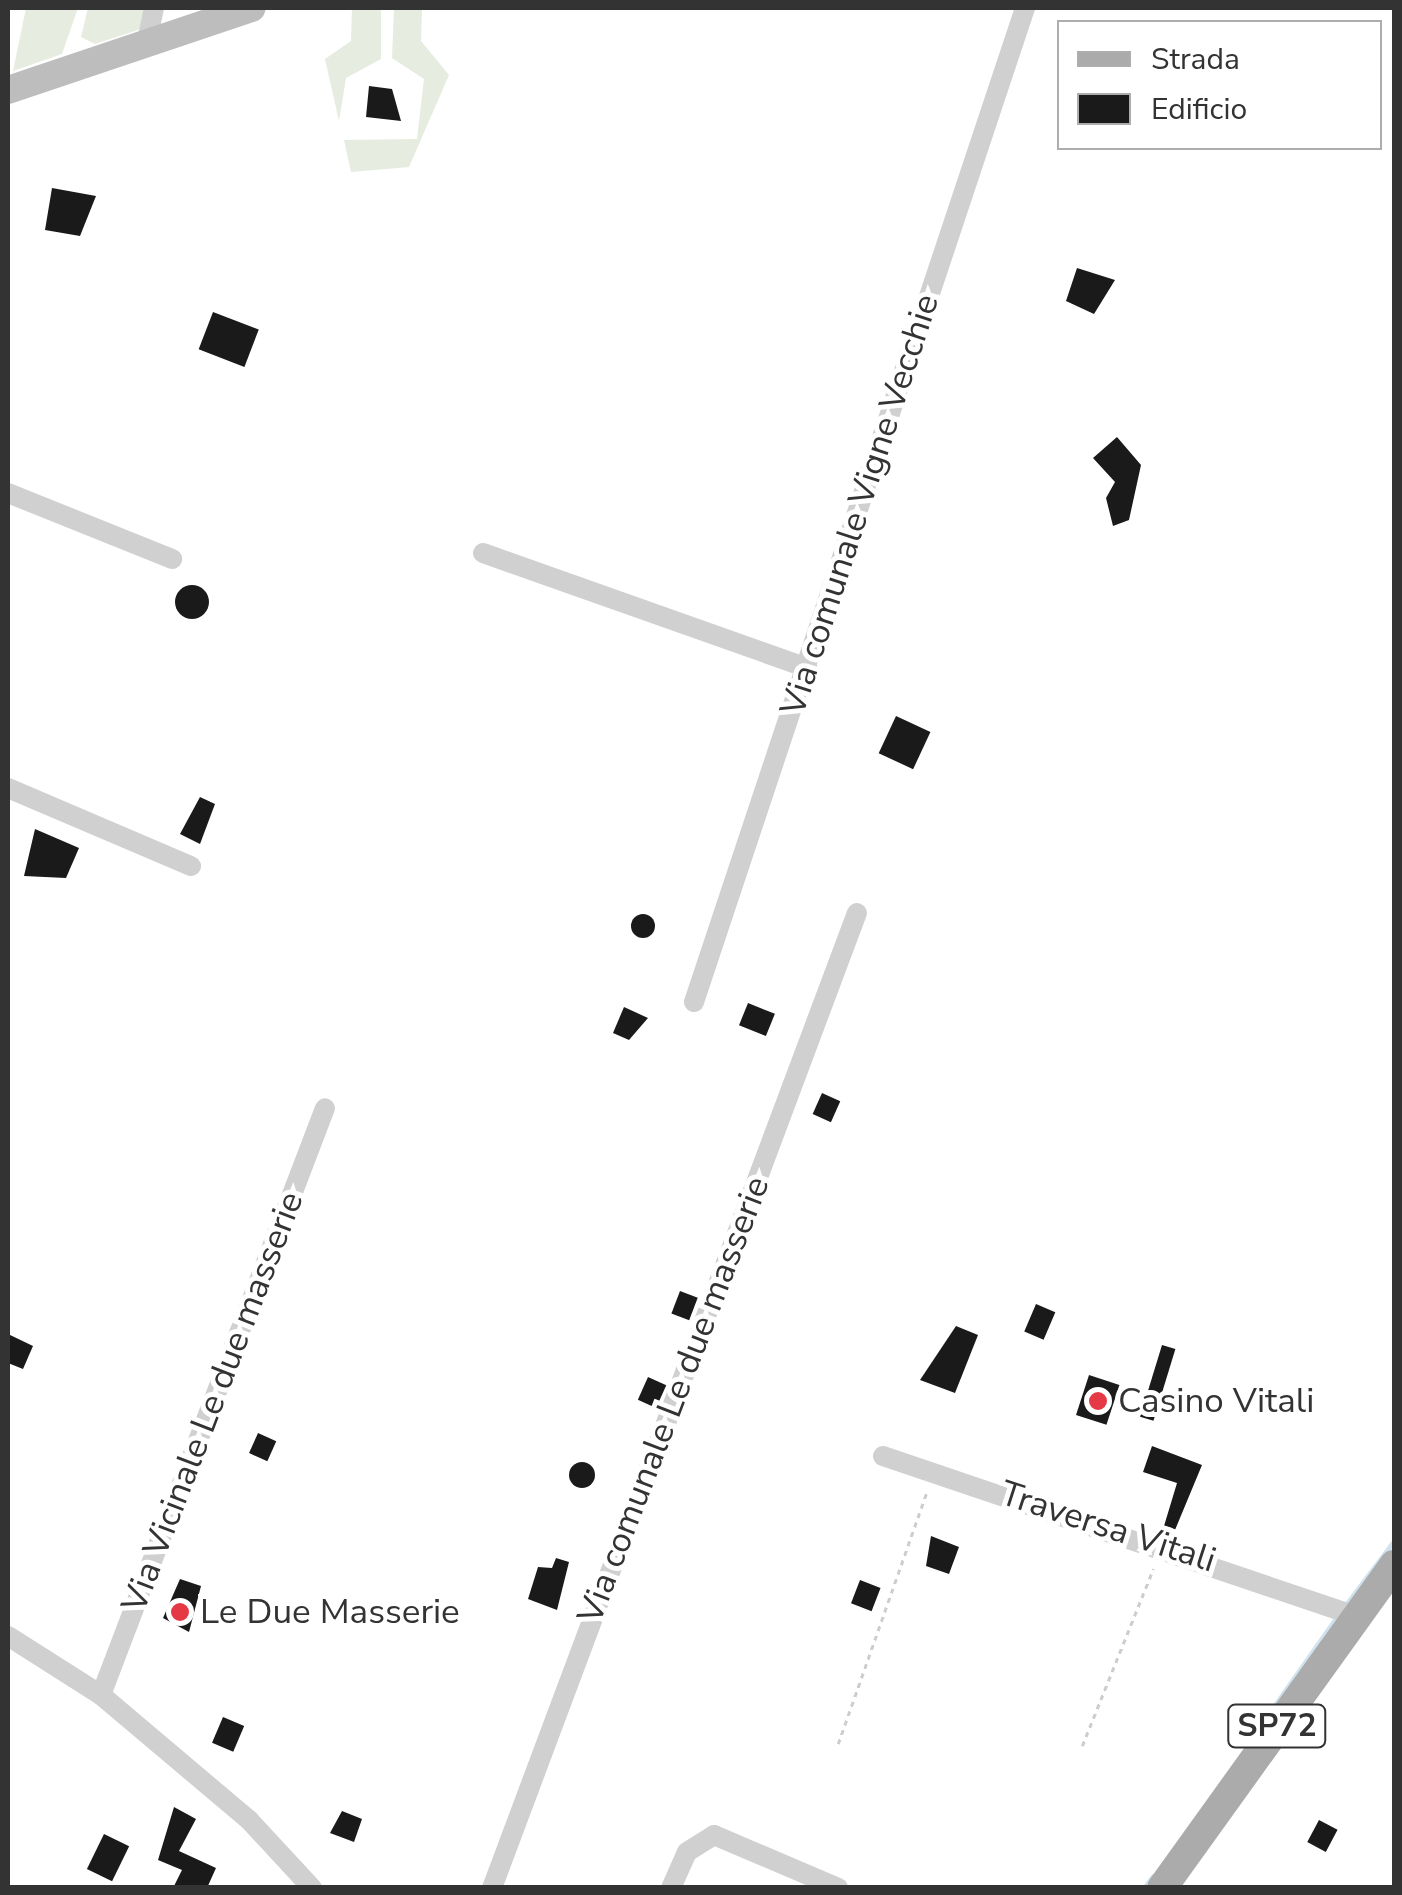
<!DOCTYPE html>
<style>
body{margin:0}
#map{position:relative;width:1402px;height:1895px;overflow:hidden;background:#fff;font-family:"Nunito Sans",sans-serif}
div>[style]{position:absolute}
[style*='--x']{left:calc(var(--x)*1px);top:calc(var(--y)*1px);width:calc(var(--w)*1px);rotate:calc(var(--a)*1deg)}
.green>*{inset:0;background:#e6ecdf}
.stream>*{height:5px;margin:-2.5px;padding:0 2.5px;transform-origin:2.5px;border-radius:2.5px;background:#cfe2ee}
.building>*{inset:0;background:#1a1a1a;transform-origin:0 0}
.round{border-radius:50%}
.path>*{height:2.5px;margin-top:-1.25px;transform-origin:0;background:repeating-linear-gradient(90deg,#cdcdcd 0 5px,transparent 0 10px)}
.street>*{height:20px;margin:-10px;padding:0 10px;transform-origin:10px;border-radius:10px;background:#d0d0d0}
.secondary>*{height:28px;margin:-14px;padding:0 14px;transform-origin:14px;border-radius:14px;background:#bdbdbd}
.primary>*{height:30px;margin:-15px;padding:0 15px;transform-origin:15px;border-radius:15px;background:#ababab}
.dots>*{width:28px;height:28px;translate:-50% -50%;box-sizing:border-box;border:5px solid #fff;border-radius:50%}
span{translate:-50% -50%;white-space:nowrap;text-align:center;line-height:1.15;-webkit-text-stroke:10px #fff;paint-order:stroke}
.shield-label span{padding:2px 8px;background:#fff;border:2px solid;border-radius:8px;-webkit-text-stroke-width:0}
.shield-label{font-size:32px;color:#333;font-weight:700}
.street-label{font-size:35px;color:#333}
.poi-label{font-size:35px;color:#333}
.left{translate:0 -50%;text-align:left}
.frame{position:absolute;inset:0;border:10px solid #333;pointer-events:none}
.legend{position:absolute;left:1057px;top:20px;width:325px;height:130px;box-sizing:border-box;background:#fff;border:2px solid #adadad;margin:0;padding:12px 18px;list-style:none;font-size:30px;color:#333}
.legend li{display:flex;align-items:center;gap:20px;height:50px}
.legend b{width:50px;border:2px solid #adadad}
</style>
<div id="map">
<div class="green">
<i style="clip-path:polygon(26px 8px,78px 8px,62px 54px,13px 71px)"></i>
<i style="clip-path:polygon(88px 8px,146px 8px,141px 29px,95px 44px,81px 37px)"></i>
<i style="clip-path:polygon(352px 8px,381px 8px,381px 59px,346px 78px,339px 121px,325px 59px,351px 41px)"></i>
<i style="clip-path:polygon(394px 8px,422px 8px,421px 41px,449px 75px,409px 167px,351px 172px,344px 140px,417px 139px,424px 79px,392px 58px)"></i>
</div>
<div class="stream">
<i style="--x:1345;--y:1606;--w:81;--a:-53"></i>
<i style="--x:1273;--y:1708;--w:113;--a:-55"></i>
<i style="--x:1144;--y:1888;--w:15;--a:-53"></i>
</div>
<div class="building">
<i style="clip-path:polygon(369px 86px,392px 89px,401px 121px,366px 117px)"></i>
<i style="clip-path:polygon(52px 188px,96px 196px,80px 236px,45px 230px)"></i>
<i style="clip-path:polygon(1077px 268px,1115px 280px,1094px 314px,1066px 301px)"></i>
<i style="left:213px;top:312px;width:49px;height:40px;rotate:21deg"></i>
<i style="clip-path:polygon(1117px 437px,1141px 465px,1129px 520px,1113px 526px,1106px 498px,1115px 482px,1093px 458px)"></i>
<i class="round" style="left:175px;top:585px;width:34px;height:34px"></i>
<i style="left:896px;top:716px;width:38px;height:41px;rotate:25deg"></i>
<i style="clip-path:polygon(200px 797px,215px 804px,200px 844px,180px 834px)"></i>
<i style="clip-path:polygon(35px 829px,79px 848px,66px 878px,24px 876px)"></i>
<i class="round" style="left:631px;top:914px;width:24px;height:24px"></i>
<i style="left:748px;top:1003px;width:29px;height:24px;rotate:22deg"></i>
<i style="clip-path:polygon(624px 1007px,648px 1018px,629px 1040px,613px 1033px)"></i>
<i style="left:822px;top:1093px;width:20px;height:23px;rotate:24deg"></i>
<i style="left:680px;top:1291px;width:19px;height:24px;rotate:21deg"></i>
<i style="left:1036px;top:1304px;width:21px;height:30px;rotate:23deg"></i>
<i style="clip-path:polygon(956px 1326px,978px 1335px,955px 1393px,920px 1380px)"></i>
<i style="clip-path:polygon(8px 1334px,33px 1346px,23px 1369px,8px 1363px)"></i>
<i style="left:1162px;top:1345px;width:14px;height:75px;rotate:17deg"></i>
<i style="left:1089px;top:1375px;width:32px;height:42px;rotate:18deg"></i>
<i style="left:648px;top:1377px;width:20px;height:25px;rotate:24deg"></i>
<i style="left:258px;top:1433px;width:20px;height:22px;rotate:24deg"></i>
<i style="clip-path:polygon(1152px 1446px,1202px 1465px,1175px 1530px,1164px 1526px,1177px 1483px,1143px 1472px)"></i>
<i class="round" style="left:569px;top:1462px;width:26px;height:26px"></i>
<i style="clip-path:polygon(931px 1536px,959px 1547px,949px 1574px,926px 1566px)"></i>
<i style="clip-path:polygon(556px 1558px,569px 1562px,557px 1610px,528px 1599px,538px 1567px,552px 1568px)"></i>
<i style="clip-path:polygon(180px 1579px,201px 1586px,189px 1632px,163px 1618px)"></i>
<i style="left:860px;top:1580px;width:22px;height:25px;rotate:21deg"></i>
<i style="left:223px;top:1717px;width:23px;height:28px;rotate:23deg"></i>
<i style="clip-path:polygon(174px 1807px,196px 1819px,179px 1851px,216px 1868px,207px 1888px,173px 1888px,182px 1870px,158px 1860px)"></i>
<i style="clip-path:polygon(342px 1811px,362px 1819px,354px 1842px,330px 1833px)"></i>
<i style="left:1319px;top:1820px;width:21px;height:25px;rotate:28deg"></i>
<i style="left:104px;top:1834px;width:28px;height:39px;rotate:26deg"></i>
</div>
<div class="path">
<i style="--x:838;--y:1744;--w:268;--a:-70.6"></i>
<i style="--x:1082;--y:1746;--w:191;--a:-68.1"></i>
</div>
<div class="street">
<i style="--x:147;--y:41;--w:34;--a:-78"></i>
<i style="--x:8;--y:493;--w:177;--a:21.9"></i>
<i style="--x:483;--y:553;--w:344;--a:19.5"></i>
<i style="--x:8;--y:788;--w:199;--a:23.1"></i>
<i style="--x:694;--y:1002;--w:1048;--a:-71.58"></i>
<i style="--x:883;--y:1456;--w:497;--a:18.7"></i>
<i style="--x:8;--y:1636;--w:110;--a:32.4"></i>
<i style="--x:101;--y:1695;--w:194;--a:40.2"></i>
<i style="--x:249;--y:1820;--w:93;--a:47.2"></i>
<i style="--x:101;--y:1695;--w:628;--a:-69.11"></i>
<i style="--x:492;--y:1888;--w:1041;--a:-69.48"></i>
<i style="--x:671;--y:1888;--w:39;--a:-66"></i>
<i style="--x:687;--y:1852;--w:32;--a:-32"></i>
<i style="--x:714;--y:1835;--w:135;--a:23.1"></i>
</div>
<div class="secondary">
<i style="--x:8;--y:90;--w:257;--a:-18.6"></i>
</div>
<div class="primary">
<i style="--x:1162;--y:1888;--w:398;--a:-54.3"></i>
</div>
<div class="dots">
<i style="left:1098px;top:1401px;background:#e63946"></i>
<i style="left:180px;top:1612px;background:#e63946"></i>
</div>
<div class="shield-label">
<span style="left:1277px;top:1726px">SP72</span>
</div>
<div class="street-label">
<span style="left:860px;top:505px;rotate:-72deg">Via comunale Vigne Vecchie</span>
<span style="left:674px;top:1400px;rotate:-69deg">Via comunale Le due masserie</span>
<span style="left:213px;top:1402px;rotate:-69deg">Via Vicinale Le due masserie</span>
<span style="left:1108px;top:1527px;rotate:18deg">Traversa Vitali</span>
</div>
<div class="poi-label">
<span class="left" style="left:1118px;top:1401px">Casino Vitali</span>
<span class="left" style="left:200px;top:1612px">Le Due Masserie</span>
</div>
<div class="frame"></div>
<ul class="legend">
<li><b style="height:12px;background:#ababab"></b>Strada</li>
<li><b style="height:28px;background:#1a1a1a"></b>Edificio</li>
</ul>
</div>
